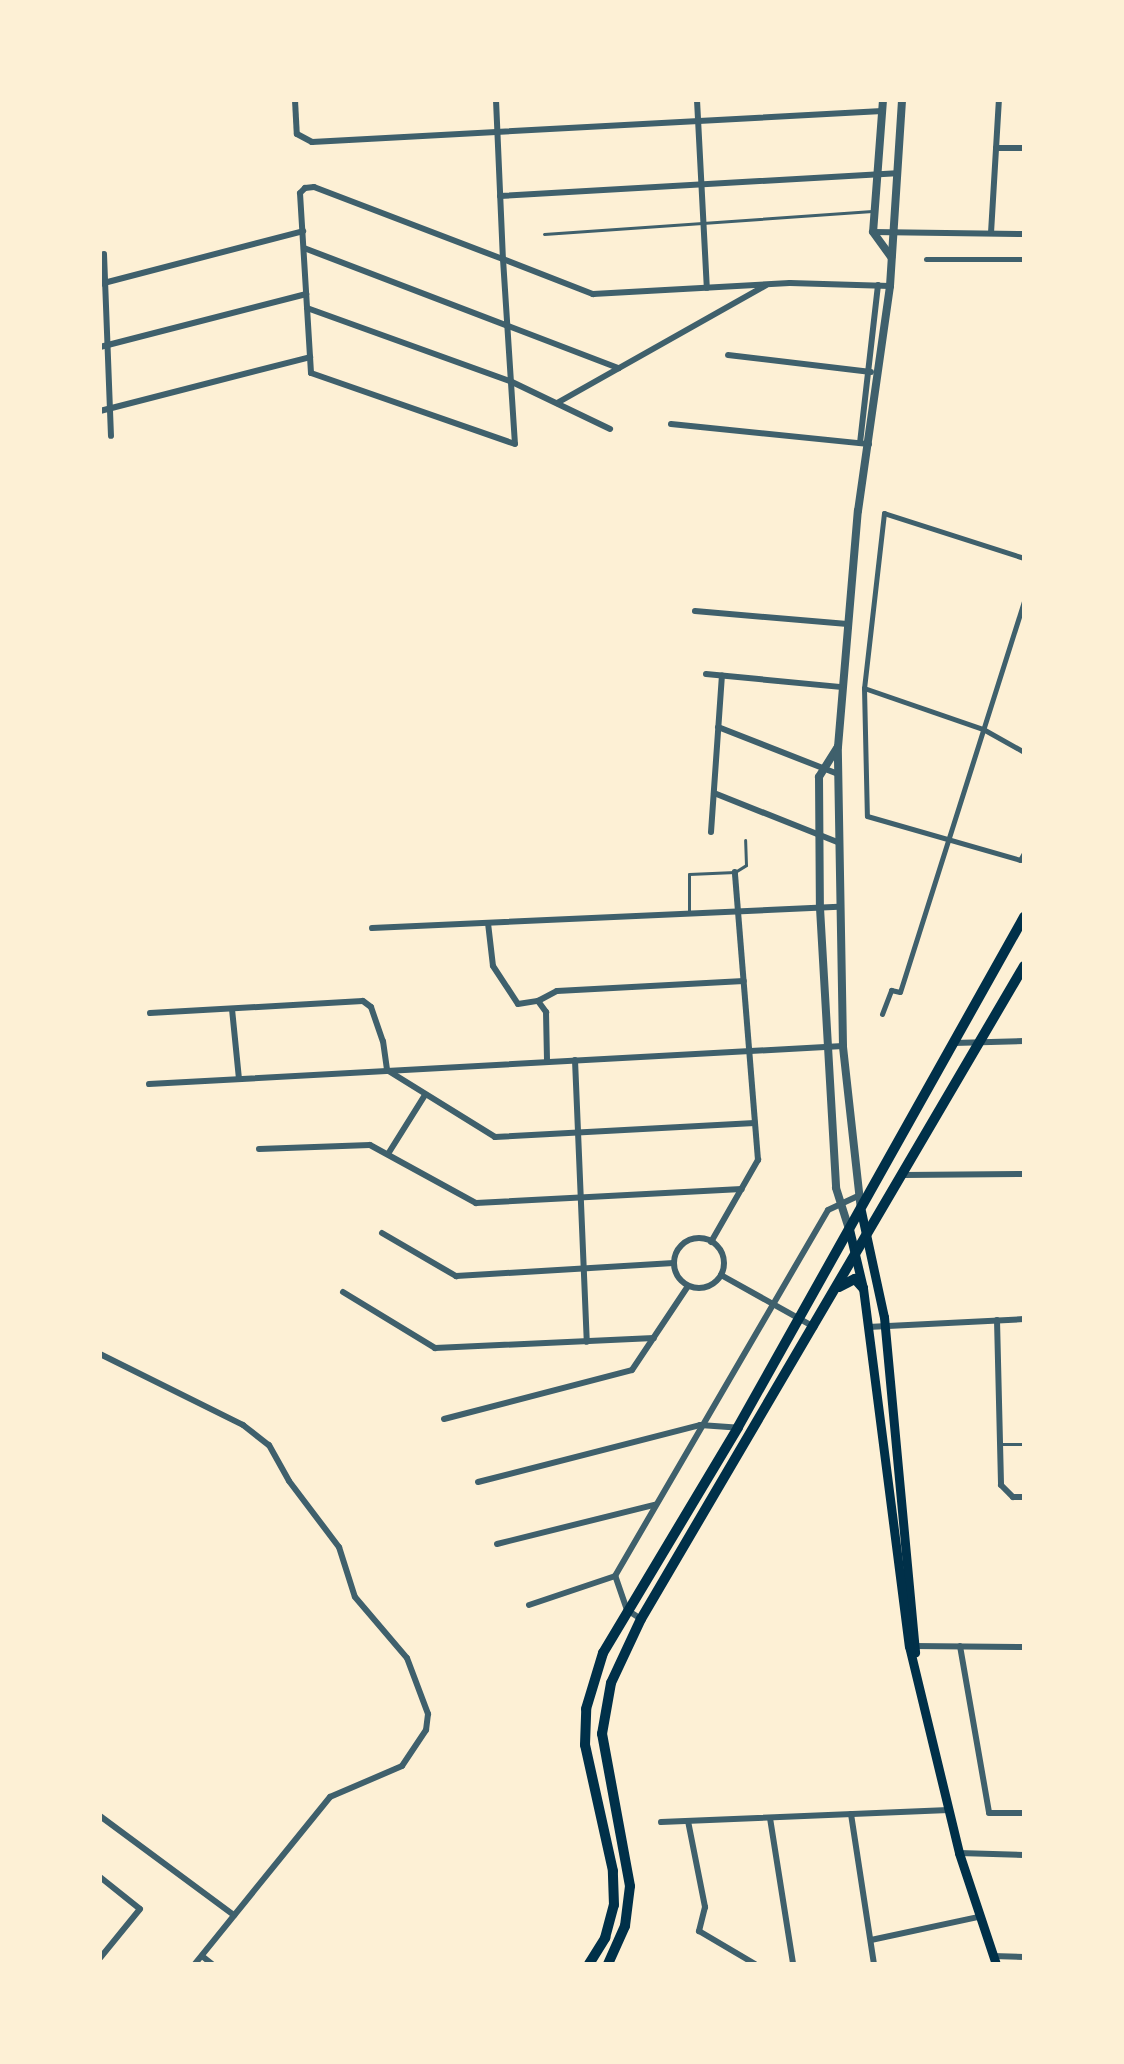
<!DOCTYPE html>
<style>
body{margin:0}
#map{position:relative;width:1124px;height:2064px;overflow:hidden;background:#fdf0d5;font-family:Figtree,sans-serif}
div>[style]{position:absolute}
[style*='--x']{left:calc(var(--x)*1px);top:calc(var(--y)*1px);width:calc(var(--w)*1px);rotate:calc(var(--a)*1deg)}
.service>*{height:3px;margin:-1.5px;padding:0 1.5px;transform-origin:1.5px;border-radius:1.5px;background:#3f606c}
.pedestrian>*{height:5px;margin:-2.5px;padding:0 2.5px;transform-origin:2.5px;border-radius:2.5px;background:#3f606c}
.minor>*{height:6px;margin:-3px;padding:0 3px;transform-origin:3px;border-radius:3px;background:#3f606c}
.minor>.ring{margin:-3px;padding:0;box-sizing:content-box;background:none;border:6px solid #3f606c;border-radius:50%}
.tertiary>*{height:8px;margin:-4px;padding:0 4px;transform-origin:4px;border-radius:4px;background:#3f606c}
.secondary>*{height:9px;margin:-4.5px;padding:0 4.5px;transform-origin:4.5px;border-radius:4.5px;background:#003049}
.primary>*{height:10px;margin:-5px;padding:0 5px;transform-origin:5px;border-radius:5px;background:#003049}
span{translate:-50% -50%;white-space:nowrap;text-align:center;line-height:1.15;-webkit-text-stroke:7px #fdf0d5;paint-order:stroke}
.frame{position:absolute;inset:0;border:102px solid #fdf0d5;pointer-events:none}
</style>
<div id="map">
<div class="service">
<i style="--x:544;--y:234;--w:329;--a:-4"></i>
<i style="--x:689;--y:914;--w:40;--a:-90"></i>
<i style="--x:689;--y:874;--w:46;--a:-2.5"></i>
<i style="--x:735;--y:872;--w:13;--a:-32"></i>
<i style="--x:746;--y:865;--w:25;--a:-92"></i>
<i style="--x:1000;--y:1444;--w:24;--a:0"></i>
</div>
<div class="pedestrian">
<i style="--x:926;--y:259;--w:98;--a:0"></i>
<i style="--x:1024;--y:558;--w:147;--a:-162.2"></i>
<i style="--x:884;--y:513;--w:176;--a:96.5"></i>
<i style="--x:864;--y:688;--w:128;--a:88.7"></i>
<i style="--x:867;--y:816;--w:159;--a:16"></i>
<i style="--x:1020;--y:860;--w:8;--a:-60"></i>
<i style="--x:864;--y:688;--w:126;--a:19"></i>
<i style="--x:983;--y:729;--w:47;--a:29.3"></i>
<i style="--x:882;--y:1014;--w:26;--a:-69"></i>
<i style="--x:891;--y:990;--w:9;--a:13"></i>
<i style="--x:900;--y:992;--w:411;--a:-72.4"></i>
</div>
<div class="minor">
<i style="--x:295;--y:100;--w:34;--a:87"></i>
<i style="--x:297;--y:134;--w:17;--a:28"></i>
<i style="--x:312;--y:142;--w:571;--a:-3.11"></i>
<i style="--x:496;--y:100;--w:159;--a:87.5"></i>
<i style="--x:503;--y:259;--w:185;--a:86.3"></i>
<i style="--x:515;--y:444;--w:216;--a:-160.8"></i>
<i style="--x:311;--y:373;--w:180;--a:-93.5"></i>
<i style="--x:300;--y:193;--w:7;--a:-45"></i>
<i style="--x:305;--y:188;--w:9;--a:-6"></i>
<i style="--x:314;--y:187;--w:202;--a:20.9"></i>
<i style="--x:503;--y:259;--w:97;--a:21.3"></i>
<i style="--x:593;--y:294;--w:197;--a:-3.2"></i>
<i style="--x:790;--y:283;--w:100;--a:1.7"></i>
<i style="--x:697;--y:100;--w:188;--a:87"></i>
<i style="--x:996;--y:148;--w:28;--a:0"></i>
<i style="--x:500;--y:196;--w:397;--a:-3.3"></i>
<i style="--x:873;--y:232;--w:151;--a:0.8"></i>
<i style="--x:991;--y:233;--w:133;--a:-86.6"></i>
<i style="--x:304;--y:248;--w:337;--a:20.9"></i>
<i style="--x:104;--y:254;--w:182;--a:87.8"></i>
<i style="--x:100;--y:284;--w:210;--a:-14.6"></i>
<i style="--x:307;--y:308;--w:216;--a:19.8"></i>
<i style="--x:510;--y:381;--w:111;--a:25.6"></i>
<i style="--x:100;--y:347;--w:213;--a:-14.4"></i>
<i style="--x:728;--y:355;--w:144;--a:6.8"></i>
<i style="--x:557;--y:403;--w:240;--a:-29.4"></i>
<i style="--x:100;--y:411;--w:217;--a:-14.4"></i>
<i style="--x:671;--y:424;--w:199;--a:5.8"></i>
<i style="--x:860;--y:443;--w:159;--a:-83.5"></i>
<i style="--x:695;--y:611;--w:153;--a:4.9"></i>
<i style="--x:706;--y:674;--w:137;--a:5.5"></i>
<i style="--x:718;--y:727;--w:129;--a:21.4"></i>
<i style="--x:714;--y:793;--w:132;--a:21.7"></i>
<i style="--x:711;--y:832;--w:157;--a:-86"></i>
<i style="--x:488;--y:923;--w:43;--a:83.4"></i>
<i style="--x:493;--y:966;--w:45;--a:56.7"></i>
<i style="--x:518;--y:1004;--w:20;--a:-9"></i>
<i style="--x:538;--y:1001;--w:14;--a:54"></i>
<i style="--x:546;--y:1012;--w:49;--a:88.8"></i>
<i style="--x:372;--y:928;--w:467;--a:-2.6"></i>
<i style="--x:538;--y:1001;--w:21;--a:-28"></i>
<i style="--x:557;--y:991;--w:187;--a:-3.1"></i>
<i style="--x:232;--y:1009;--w:70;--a:84.3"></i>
<i style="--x:150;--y:1013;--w:213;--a:-3.2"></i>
<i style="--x:363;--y:1001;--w:10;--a:37"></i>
<i style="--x:371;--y:1007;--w:36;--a:71"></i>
<i style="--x:383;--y:1041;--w:29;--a:82"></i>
<i style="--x:387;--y:1070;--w:127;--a:31.8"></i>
<i style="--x:495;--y:1137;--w:260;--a:-3.1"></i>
<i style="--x:954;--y:1043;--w:70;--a:-1.6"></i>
<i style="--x:575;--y:1060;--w:282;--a:87.6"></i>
<i style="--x:149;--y:1084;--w:695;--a:-3.13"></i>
<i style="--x:259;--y:1149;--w:111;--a:-2.1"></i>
<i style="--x:370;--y:1145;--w:121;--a:28.7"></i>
<i style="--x:476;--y:1203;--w:266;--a:-3"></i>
<i style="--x:388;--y:1154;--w:70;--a:-57.9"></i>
<i style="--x:904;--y:1175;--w:120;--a:-0.5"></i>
<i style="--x:382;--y:1233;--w:86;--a:30.2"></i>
<i style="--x:456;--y:1276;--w:218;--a:-3.4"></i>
<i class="ring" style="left:674px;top:1238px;width:44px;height:44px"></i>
<i style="--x:711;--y:1242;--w:95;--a:-60.2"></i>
<i style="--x:758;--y:1160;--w:289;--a:-94.6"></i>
<i style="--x:721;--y:1275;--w:107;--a:29.2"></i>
<i style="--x:343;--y:1292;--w:108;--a:31.3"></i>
<i style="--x:435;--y:1348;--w:219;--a:-2.6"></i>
<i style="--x:997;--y:1320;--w:165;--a:88.6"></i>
<i style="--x:1001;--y:1485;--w:17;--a:45"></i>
<i style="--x:1013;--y:1497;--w:11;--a:0"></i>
<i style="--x:868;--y:1327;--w:156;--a:-2.9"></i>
<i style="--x:100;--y:1354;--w:160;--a:26.4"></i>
<i style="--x:243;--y:1425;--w:33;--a:38"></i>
<i style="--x:269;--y:1445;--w:41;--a:60.9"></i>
<i style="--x:289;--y:1481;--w:83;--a:52.9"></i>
<i style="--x:339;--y:1547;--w:52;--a:72.3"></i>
<i style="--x:355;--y:1597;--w:80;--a:49.6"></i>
<i style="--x:407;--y:1658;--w:60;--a:69.4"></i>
<i style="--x:428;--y:1714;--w:16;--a:97"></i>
<i style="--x:426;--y:1730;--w:43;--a:123.7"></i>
<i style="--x:402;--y:1766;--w:78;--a:156.7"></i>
<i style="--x:330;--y:1797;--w:215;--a:129"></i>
<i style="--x:444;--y:1419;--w:194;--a:-14.6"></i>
<i style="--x:632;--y:1370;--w:101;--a:-56.3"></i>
<i style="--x:478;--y:1482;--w:229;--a:-14.4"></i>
<i style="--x:700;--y:1425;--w:39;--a:4"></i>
<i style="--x:497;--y:1544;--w:162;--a:-14"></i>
<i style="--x:529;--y:1605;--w:91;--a:-18.6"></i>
<i style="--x:641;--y:1619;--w:17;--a:-147"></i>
<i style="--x:627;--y:1610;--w:36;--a:-109"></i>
<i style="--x:615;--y:1576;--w:423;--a:-59.8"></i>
<i style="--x:828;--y:1210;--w:33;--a:-25"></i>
<i style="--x:913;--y:1646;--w:111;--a:0.5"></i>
<i style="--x:960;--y:1646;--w:169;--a:80.1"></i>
<i style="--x:989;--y:1813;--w:35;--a:0"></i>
<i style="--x:851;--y:1814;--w:152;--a:81.3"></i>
<i style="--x:100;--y:1816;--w:167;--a:36.5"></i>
<i style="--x:770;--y:1818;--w:148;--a:81"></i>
<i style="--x:688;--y:1821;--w:88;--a:78.8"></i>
<i style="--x:705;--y:1907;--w:25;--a:104"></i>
<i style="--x:699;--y:1931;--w:65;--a:30.5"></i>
<i style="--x:661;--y:1822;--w:288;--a:-2.4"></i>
<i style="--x:959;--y:1853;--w:65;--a:1.8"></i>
<i style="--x:100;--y:1877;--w:51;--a:38.7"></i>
<i style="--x:140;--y:1909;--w:63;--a:129.2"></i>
<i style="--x:871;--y:1940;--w:109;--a:-12.1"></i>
<i style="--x:202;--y:1956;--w:13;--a:39"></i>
<i style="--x:993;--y:1956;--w:31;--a:2"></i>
</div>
<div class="tertiary">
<i style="--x:883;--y:100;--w:132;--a:94.3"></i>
<i style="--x:873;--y:232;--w:31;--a:54"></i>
<i style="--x:837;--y:748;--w:34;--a:122"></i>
<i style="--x:819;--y:777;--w:131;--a:89.6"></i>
<i style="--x:820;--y:908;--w:280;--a:86.7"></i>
<i style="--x:836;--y:1188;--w:43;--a:72.4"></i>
<i style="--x:861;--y:1210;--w:165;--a:-96.3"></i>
<i style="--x:843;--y:1046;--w:299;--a:-91"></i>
<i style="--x:838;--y:747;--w:237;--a:-85.2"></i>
<i style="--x:858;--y:511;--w:227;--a:-81.9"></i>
<i style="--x:890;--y:286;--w:186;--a:-86.3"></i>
</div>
<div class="secondary">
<i style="--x:861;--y:1211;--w:108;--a:77.8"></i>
<i style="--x:884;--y:1317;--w:337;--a:84.7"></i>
<i style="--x:849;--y:1229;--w:61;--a:76.7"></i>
<i style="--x:863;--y:1288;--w:361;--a:82.7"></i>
<i style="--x:909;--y:1646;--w:213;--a:76.4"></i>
<i style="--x:959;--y:1853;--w:117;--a:71.6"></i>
</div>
<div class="primary">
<i style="--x:839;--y:1287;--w:18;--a:-27"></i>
<i style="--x:855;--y:1279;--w:12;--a:48"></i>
<i style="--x:589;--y:1964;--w:31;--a:-58"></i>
<i style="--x:605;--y:1938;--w:34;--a:-75"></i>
<i style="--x:614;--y:1905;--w:34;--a:-92"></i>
<i style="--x:613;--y:1871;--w:129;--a:-102.5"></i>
<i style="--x:585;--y:1745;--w:36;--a:-88"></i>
<i style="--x:586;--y:1709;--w:59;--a:-73.1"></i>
<i style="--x:603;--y:1653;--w:263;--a:-59.1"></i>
<i style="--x:738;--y:1427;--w:585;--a:-60.72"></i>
<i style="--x:608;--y:1964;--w:42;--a:-65.9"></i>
<i style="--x:625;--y:1926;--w:40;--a:-82.9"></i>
<i style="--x:630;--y:1886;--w:155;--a:-100.4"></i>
<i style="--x:602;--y:1734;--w:52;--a:-80"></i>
<i style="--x:611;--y:1683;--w:71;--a:-64.9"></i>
<i style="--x:641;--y:1619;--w:757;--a:-59.61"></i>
</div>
<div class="frame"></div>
</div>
